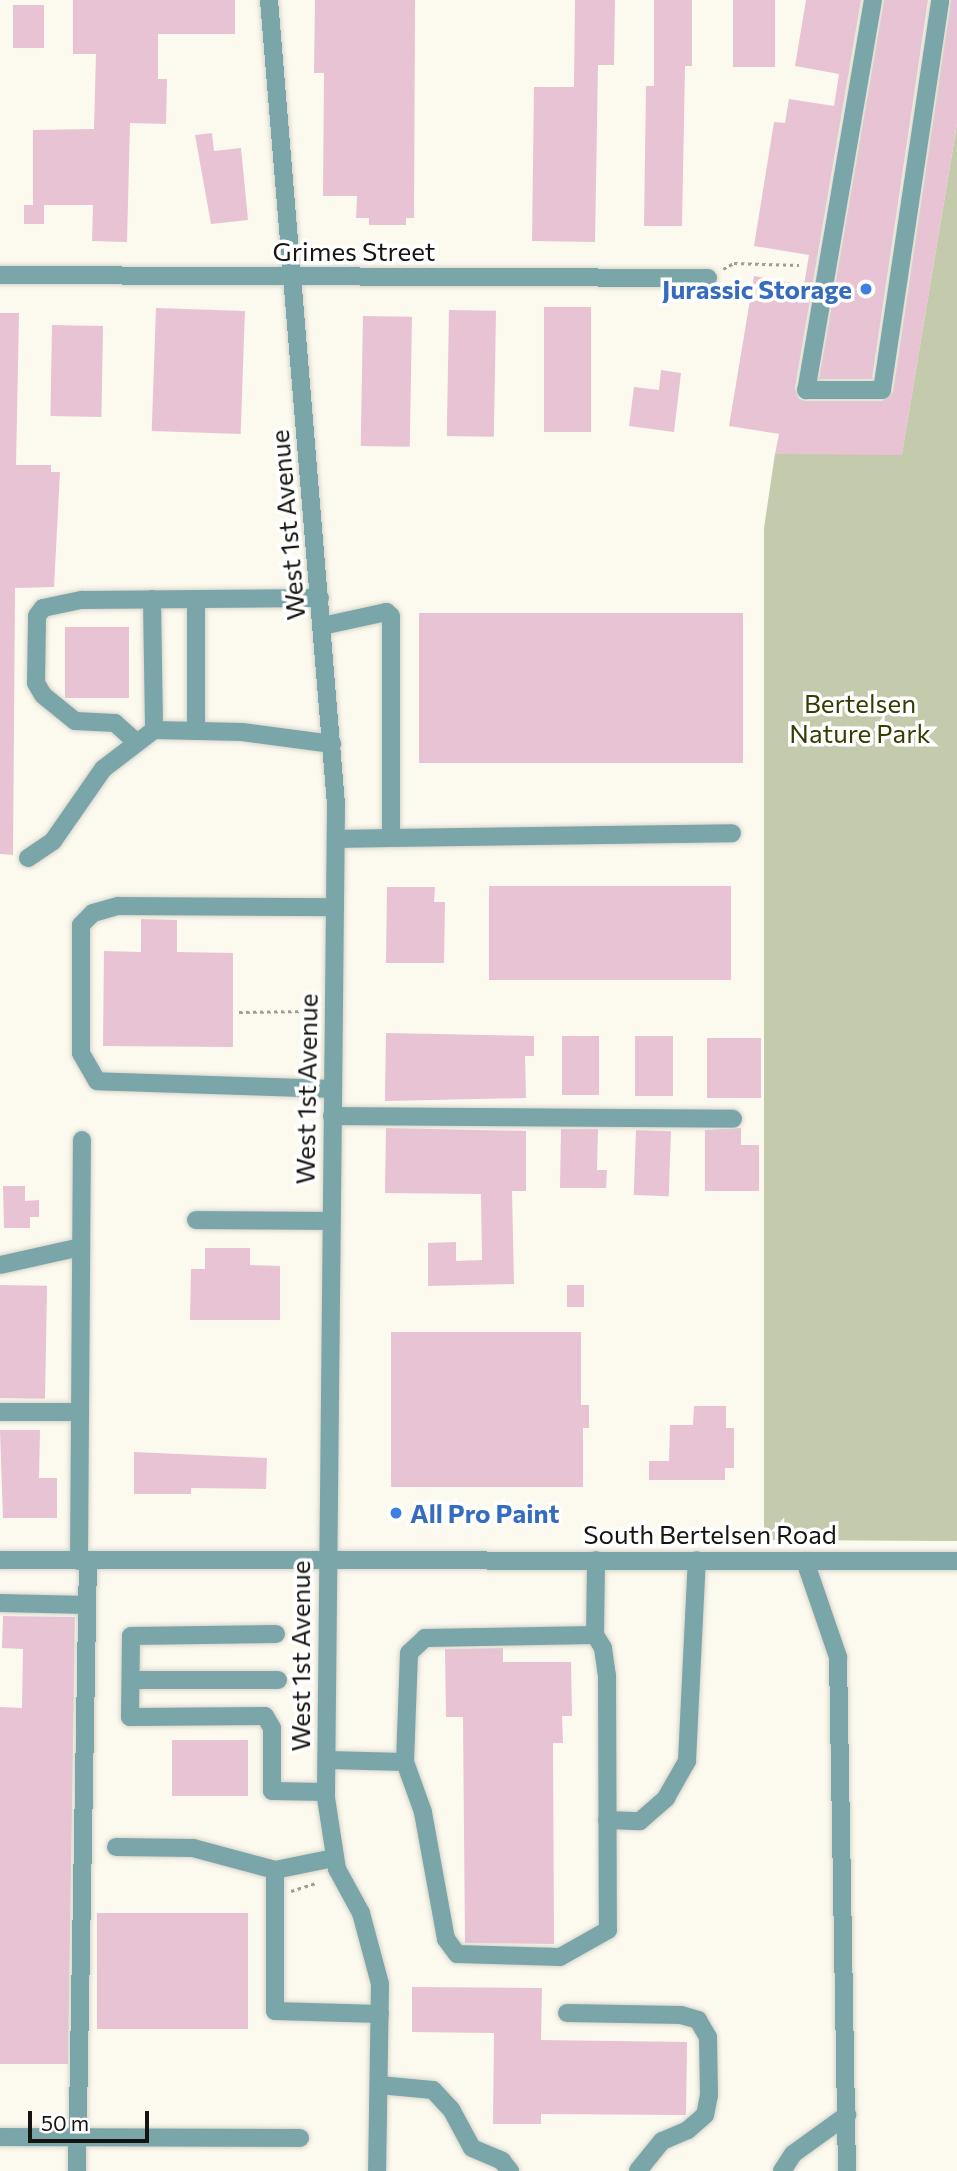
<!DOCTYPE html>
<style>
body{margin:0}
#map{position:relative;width:957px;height:2171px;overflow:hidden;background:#fcf9ef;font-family:Commissioner,sans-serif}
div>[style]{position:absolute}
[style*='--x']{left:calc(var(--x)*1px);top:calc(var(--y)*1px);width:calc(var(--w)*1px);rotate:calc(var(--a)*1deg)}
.green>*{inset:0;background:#c4caac}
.building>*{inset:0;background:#e7c3d4;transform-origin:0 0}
.path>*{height:2.5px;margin-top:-1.25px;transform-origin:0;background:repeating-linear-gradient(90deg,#a09d96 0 3.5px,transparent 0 7px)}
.roads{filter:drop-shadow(0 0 2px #d7d4cb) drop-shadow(0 0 2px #d7d4cb)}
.minor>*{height:18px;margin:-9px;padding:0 9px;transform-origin:9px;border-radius:9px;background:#7aa6aa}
.dots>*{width:19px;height:19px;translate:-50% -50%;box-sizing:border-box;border:4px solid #fff;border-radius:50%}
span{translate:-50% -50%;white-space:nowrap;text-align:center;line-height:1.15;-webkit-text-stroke:7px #fff;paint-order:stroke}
.street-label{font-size:26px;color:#151410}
.shop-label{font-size:26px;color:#366cbe;font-weight:700}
.right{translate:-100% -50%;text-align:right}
.left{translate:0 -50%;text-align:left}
.park-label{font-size:26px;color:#363d03}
.scale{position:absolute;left:28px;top:2111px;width:121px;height:32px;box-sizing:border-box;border:4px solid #151410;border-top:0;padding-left:9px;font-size:21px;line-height:24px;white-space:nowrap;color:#151410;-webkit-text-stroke:5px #fff;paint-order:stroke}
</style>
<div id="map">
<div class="green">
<i style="clip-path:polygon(957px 124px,957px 1541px,764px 1540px,764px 528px,775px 454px,902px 454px)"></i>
</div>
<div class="building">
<i style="clip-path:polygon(73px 0,235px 0,235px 34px,158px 34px,158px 79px,167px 79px,166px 124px,130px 123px,127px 242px,92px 241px,93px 205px,33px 205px,33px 130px,94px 129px,96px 54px,73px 54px)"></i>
<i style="clip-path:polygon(315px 0,415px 0,414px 218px,406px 218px,406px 225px,369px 225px,369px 218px,356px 218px,357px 196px,323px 196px,324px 73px,314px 73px)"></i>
<i style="clip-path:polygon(575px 0,615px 0,614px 65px,598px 65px,595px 242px,532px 241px,534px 87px,574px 87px)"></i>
<i style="clip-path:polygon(654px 0,692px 0,692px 66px,685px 66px,682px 226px,644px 226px,646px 86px,654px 86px)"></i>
<i style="left:733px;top:0;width:42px;height:67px"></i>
<i style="clip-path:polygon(806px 0,861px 0,795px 388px,799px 399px,806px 401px,882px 401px,893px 392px,951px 0,957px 0,957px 124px,902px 455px,775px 454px,779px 434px,729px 426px,754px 276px,804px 285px,809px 255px,754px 246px,774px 122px,785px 123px,789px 99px,834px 106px,839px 74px,795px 66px)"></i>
<i style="clip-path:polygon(884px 0,928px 0,872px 379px,819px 379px)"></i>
<i style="left:13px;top:5px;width:31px;height:43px"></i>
<i style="clip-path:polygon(212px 133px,214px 151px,241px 148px,248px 220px,211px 224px,195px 135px)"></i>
<i style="left:24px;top:205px;width:20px;height:19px"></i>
<i style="left:544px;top:307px;width:47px;height:125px"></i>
<i style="left:156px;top:308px;width:89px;height:123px;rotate:2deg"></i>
<i style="left:449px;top:310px;width:47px;height:126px;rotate:1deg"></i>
<i style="clip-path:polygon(0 313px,19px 313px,16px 465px,51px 465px,51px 472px,60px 472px,54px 587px,15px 588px,13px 855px,0 854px)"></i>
<i style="left:363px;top:316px;width:49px;height:130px;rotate:1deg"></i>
<i style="left:52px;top:325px;width:51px;height:91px;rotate:1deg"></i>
<i style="clip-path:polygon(661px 370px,681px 373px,674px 432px,629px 426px,634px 387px,659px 390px)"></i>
<i style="left:419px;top:613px;width:324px;height:150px"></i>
<i style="left:65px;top:627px;width:64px;height:71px"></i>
<i style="left:489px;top:886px;width:242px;height:94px"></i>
<i style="clip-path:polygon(387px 887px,435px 887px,434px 902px,445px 902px,444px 963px,386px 963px)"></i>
<i style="clip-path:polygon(141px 919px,177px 920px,177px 952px,233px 953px,233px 1047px,103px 1046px,104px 951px,141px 952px)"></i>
<i style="clip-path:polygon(386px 1033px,534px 1036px,534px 1056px,525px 1056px,526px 1098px,385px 1101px)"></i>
<i style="left:562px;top:1036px;width:37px;height:59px"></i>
<i style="left:635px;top:1036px;width:38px;height:60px"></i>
<i style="left:707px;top:1038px;width:54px;height:60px"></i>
<i style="clip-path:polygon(386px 1128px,526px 1131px,526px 1191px,512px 1191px,514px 1284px,428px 1286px,428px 1243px,456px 1242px,456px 1261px,482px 1260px,481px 1194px,385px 1193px)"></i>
<i style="clip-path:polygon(741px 1128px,741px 1145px,759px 1145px,759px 1191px,705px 1191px,705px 1130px)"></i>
<i style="clip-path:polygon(561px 1129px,598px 1129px,597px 1170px,607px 1170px,606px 1188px,560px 1188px)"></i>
<i style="left:636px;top:1130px;width:35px;height:65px;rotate:2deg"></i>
<i style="clip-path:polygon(3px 1186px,25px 1186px,25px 1201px,39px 1200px,39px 1217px,30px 1217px,30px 1228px,4px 1228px)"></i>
<i style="clip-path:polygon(205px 1248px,250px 1248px,250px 1265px,280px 1266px,280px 1320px,190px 1320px,191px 1269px,205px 1269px)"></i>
<i style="left:0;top:1285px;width:47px;height:113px;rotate:1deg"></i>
<i style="left:567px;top:1285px;width:17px;height:22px"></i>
<i style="clip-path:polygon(391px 1332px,581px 1332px,581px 1405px,589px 1405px,589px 1428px,583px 1428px,583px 1487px,391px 1487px)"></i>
<i style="clip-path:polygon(694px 1406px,726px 1406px,726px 1428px,734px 1428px,734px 1468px,725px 1468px,725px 1480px,649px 1480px,649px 1461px,669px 1461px,670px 1425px,693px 1425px)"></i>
<i style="clip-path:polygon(0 1430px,40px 1430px,39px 1478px,57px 1478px,57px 1518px,3px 1518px)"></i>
<i style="clip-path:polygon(134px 1452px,267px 1458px,266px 1489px,191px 1488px,191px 1494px,134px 1494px)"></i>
<i style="clip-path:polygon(3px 1616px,75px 1617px,68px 2064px,0 2064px,0 1707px,22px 1708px,23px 1649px,2px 1648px)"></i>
<i style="clip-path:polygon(503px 1648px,503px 1662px,571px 1662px,572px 1716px,562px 1716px,563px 1743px,553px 1743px,554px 1944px,465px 1943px,463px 1717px,446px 1717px,445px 1649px)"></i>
<i style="left:248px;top:1740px;width:56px;height:76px;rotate:90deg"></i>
<i style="left:97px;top:1913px;width:151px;height:116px"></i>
<i style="clip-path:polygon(412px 1987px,542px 1988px,541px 2040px,687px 2042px,686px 2115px,541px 2114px,541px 2124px,493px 2124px,494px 2033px,412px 2032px)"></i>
</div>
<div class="path">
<i style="--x:723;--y:269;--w:13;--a:-29"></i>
<i style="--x:734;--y:263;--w:65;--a:1.8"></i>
<i style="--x:239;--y:1012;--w:72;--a:-0.8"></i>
<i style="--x:291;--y:1891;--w:26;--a:-18"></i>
</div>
<div class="roads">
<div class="minor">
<i style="--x:269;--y:0;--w:808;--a:85.24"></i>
<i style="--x:336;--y:805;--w:993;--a:90.58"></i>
<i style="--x:326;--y:1798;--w:72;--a:81.2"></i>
<i style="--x:337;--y:1869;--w:50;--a:61.4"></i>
<i style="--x:361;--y:1913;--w:73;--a:75"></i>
<i style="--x:380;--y:1984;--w:187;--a:90.9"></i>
<i style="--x:873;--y:0;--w:396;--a:99.7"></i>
<i style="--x:806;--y:390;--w:76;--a:0"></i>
<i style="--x:882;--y:390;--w:394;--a:-81.5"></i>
<i style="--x:0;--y:275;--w:708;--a:0.24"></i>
<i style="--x:152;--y:599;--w:131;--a:89.1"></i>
<i style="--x:196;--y:599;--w:132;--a:90"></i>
<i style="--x:322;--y:626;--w:66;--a:-12.3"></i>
<i style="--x:386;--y:612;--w:6;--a:39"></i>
<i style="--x:391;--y:616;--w:222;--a:90"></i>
<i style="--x:391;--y:838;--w:55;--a:179"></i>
<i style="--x:135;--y:741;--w:27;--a:-138"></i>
<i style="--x:115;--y:723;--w:40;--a:-177.1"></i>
<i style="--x:75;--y:721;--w:41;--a:-140.9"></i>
<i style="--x:43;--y:695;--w:14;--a:-120"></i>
<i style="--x:36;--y:683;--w:67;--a:-89.1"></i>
<i style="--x:37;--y:616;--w:10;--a:-53"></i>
<i style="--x:43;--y:608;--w:40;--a:-12"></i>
<i style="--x:82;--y:600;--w:238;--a:-0.5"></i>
<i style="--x:391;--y:838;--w:341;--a:-0.8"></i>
<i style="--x:28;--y:858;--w:30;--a:-34"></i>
<i style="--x:53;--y:841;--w:88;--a:-55.2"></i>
<i style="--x:103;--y:769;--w:64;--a:-37.4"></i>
<i style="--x:154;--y:730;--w:88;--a:1.3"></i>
<i style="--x:242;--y:732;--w:91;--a:7.6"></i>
<i style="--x:333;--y:1089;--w:236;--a:-178.1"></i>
<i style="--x:97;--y:1081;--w:32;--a:-120"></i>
<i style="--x:81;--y:1053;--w:128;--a:-90"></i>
<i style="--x:81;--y:925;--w:17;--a:-45"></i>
<i style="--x:93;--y:913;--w:26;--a:-16"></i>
<i style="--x:118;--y:906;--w:217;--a:0.3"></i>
<i style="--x:332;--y:1116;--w:401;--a:0.4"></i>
<i style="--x:196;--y:1220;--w:135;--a:0.4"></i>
<i style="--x:0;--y:1265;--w:83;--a:-12.5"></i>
<i style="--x:0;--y:1412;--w:80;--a:0"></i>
<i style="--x:0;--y:1560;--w:957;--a:0.06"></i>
<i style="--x:79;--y:1561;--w:421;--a:-89.6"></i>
<i style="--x:805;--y:1561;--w:102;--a:71"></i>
<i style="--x:838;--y:1657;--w:514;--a:89"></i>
<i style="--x:0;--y:1603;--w:87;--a:1.3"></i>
<i style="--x:276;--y:1634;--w:145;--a:179.2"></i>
<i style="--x:131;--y:1636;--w:81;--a:90.7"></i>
<i style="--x:130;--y:1717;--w:135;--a:-0.4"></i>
<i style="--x:265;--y:1716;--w:14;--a:60"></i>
<i style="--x:272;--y:1728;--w:63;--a:90"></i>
<i style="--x:272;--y:1791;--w:54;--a:1.1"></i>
<i style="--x:595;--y:1635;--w:75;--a:-89.2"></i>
<i style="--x:131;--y:1680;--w:147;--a:0"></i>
<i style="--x:327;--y:1760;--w:78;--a:1.5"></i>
<i style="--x:405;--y:1762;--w:109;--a:-87.9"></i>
<i style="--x:409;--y:1653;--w:22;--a:-43"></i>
<i style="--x:425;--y:1638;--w:170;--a:-1"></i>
<i style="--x:595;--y:1635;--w:15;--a:58"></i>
<i style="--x:603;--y:1648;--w:27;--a:82"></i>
<i style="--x:607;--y:1675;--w:255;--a:89.8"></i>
<i style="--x:608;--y:1930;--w:55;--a:150.6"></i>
<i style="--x:560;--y:1957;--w:103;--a:-178.3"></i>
<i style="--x:457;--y:1954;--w:19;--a:-126"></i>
<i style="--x:446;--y:1939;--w:129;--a:-100.3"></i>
<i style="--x:423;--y:1812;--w:53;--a:-109.8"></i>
<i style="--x:607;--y:1820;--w:33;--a:2"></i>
<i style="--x:640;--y:1821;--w:35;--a:-41"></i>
<i style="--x:666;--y:1798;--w:43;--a:-60.4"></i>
<i style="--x:687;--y:1761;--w:201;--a:-87.2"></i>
<i style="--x:116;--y:1847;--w:77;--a:0.7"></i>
<i style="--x:193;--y:1848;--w:85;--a:15"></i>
<i style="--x:275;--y:1870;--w:60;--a:-11.5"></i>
<i style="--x:275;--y:1870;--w:141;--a:90"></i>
<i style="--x:275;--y:2011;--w:105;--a:1.6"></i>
<i style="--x:567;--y:2013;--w:114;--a:1"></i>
<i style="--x:681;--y:2015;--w:18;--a:16"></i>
<i style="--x:698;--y:2020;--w:20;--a:60"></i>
<i style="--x:708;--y:2037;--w:58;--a:89"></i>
<i style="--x:709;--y:2095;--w:20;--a:101"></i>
<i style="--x:705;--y:2115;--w:23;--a:139"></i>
<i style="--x:688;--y:2130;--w:28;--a:157"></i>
<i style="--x:662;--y:2141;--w:38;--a:129"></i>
<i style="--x:379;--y:2085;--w:54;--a:5.3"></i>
<i style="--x:433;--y:2090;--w:26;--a:47"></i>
<i style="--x:451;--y:2109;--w:44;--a:61.7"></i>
<i style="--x:472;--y:2148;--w:33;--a:23"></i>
<i style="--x:502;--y:2161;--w:13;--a:51"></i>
<i style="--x:0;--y:2137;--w:300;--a:0.2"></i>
<i style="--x:77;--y:2171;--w:610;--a:-88.97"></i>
<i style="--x:782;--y:2171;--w:20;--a:-57"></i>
<i style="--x:793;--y:2154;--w:67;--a:-35.8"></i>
</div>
</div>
<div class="dots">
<i style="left:866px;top:289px;background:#3f7fe0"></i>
<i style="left:396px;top:1513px;background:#3f7fe0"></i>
</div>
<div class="street-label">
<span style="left:354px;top:251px">Grimes Street</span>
<span style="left:287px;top:525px;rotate:-95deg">West 1st Avenue</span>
<span style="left:306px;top:1089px;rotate:-89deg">West 1st Avenue</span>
<span style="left:710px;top:1534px">South Bertelsen Road</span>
<span style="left:300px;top:1656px;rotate:-90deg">West 1st Avenue</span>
</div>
<div class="shop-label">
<span class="right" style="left:852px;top:289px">Jurassic Storage</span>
<span class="left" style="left:410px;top:1513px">All Pro Paint</span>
</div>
<div class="park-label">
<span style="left:860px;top:718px">Bertelsen<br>Nature Park</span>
</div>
<div class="scale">50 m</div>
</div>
